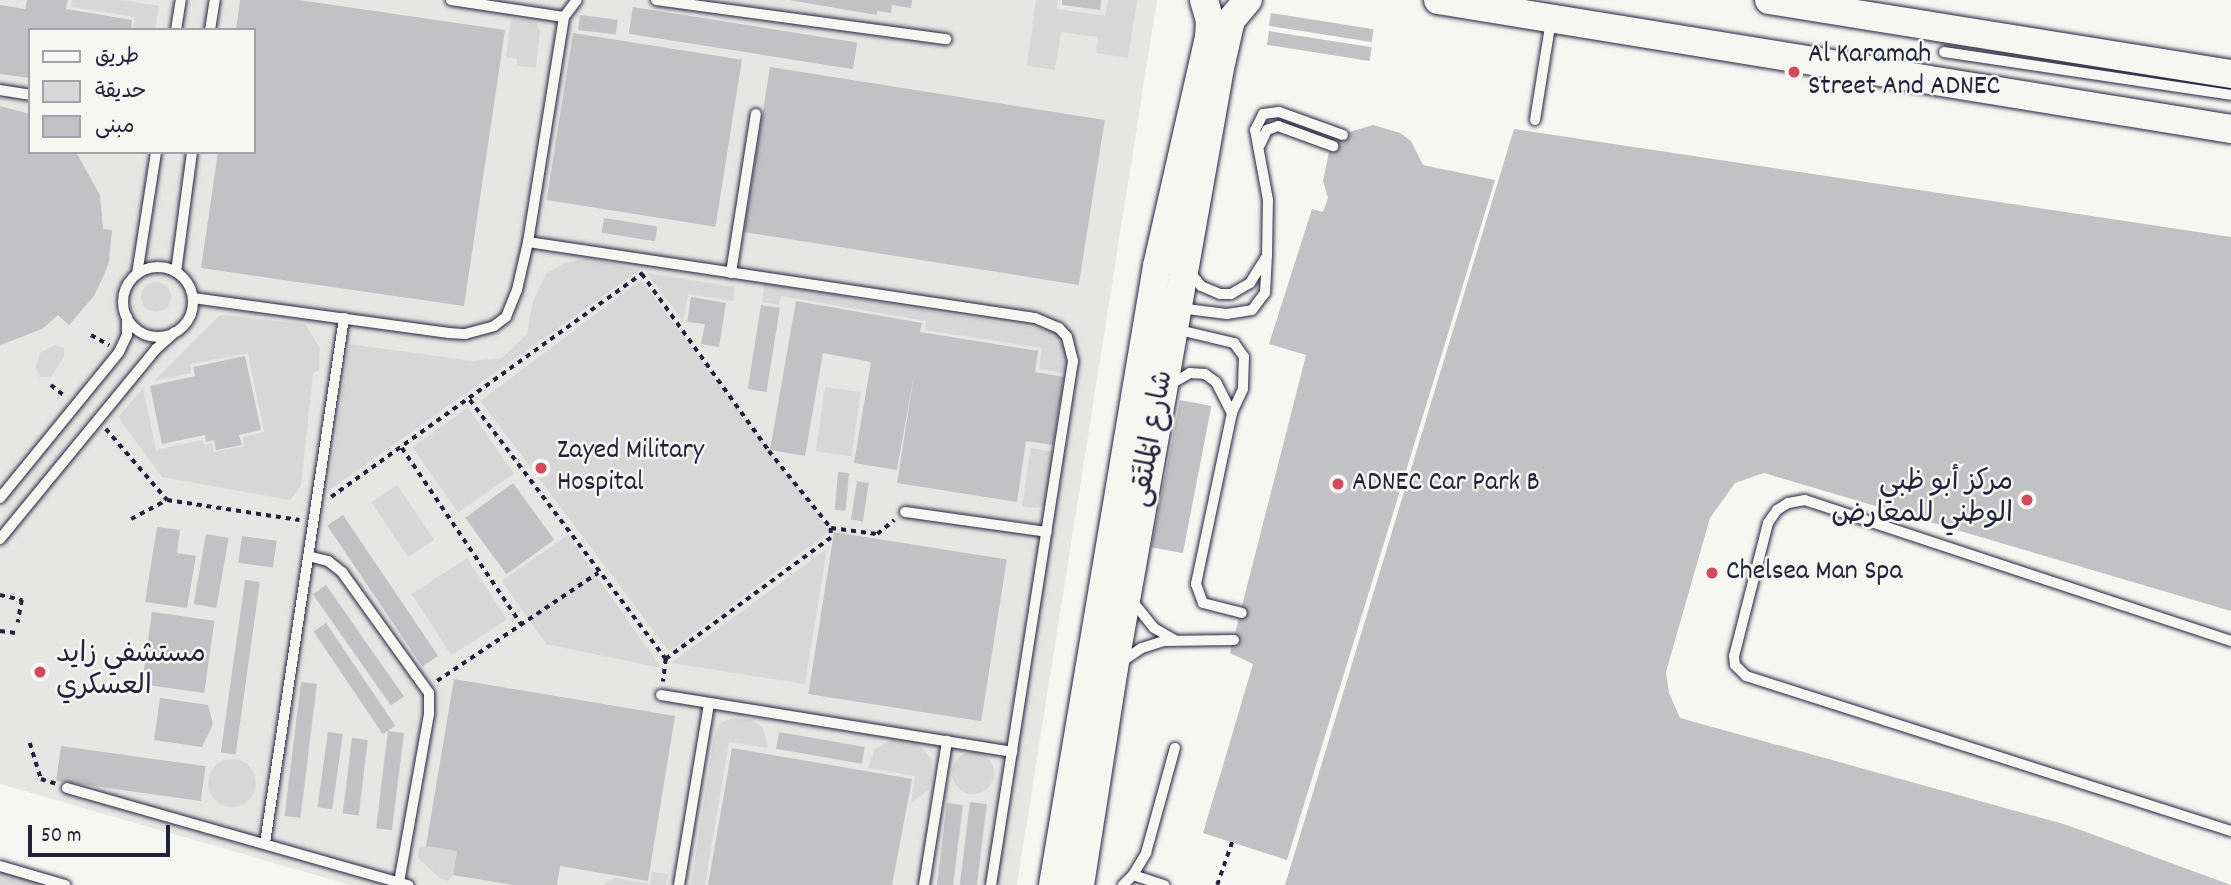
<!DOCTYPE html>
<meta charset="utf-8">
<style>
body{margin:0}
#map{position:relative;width:2231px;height:885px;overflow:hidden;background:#f6f6f2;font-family:Dekko,"Playpen Sans Arabic",sans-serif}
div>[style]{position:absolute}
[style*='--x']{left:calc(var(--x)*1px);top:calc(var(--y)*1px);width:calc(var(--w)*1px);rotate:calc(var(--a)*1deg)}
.built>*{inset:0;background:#e6e6e4}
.green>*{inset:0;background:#d7d7d7;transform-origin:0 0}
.round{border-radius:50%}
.building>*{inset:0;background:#c2c2c4;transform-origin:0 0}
.path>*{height:3.5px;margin-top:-1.75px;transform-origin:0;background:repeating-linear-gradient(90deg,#22223b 0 5px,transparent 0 10px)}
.roads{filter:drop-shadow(0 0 2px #22223b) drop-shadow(0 0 2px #22223b)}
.lane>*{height:10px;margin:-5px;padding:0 5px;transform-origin:5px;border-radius:5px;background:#f6f6f2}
.lane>.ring{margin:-5px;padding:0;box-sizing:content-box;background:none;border:10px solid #f6f6f2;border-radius:50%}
.secondary>*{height:28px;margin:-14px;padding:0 14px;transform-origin:14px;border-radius:14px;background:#f6f6f2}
.dots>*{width:19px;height:19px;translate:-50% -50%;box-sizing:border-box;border:4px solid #f6f6f2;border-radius:50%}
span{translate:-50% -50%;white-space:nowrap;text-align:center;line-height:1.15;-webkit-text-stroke:5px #f6f6f2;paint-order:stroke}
.poi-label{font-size:28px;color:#22223b}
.left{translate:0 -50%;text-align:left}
.right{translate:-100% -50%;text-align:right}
.street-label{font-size:28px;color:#22223b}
.legend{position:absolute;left:28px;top:28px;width:228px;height:126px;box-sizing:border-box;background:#f6f6f2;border:2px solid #a1a1a9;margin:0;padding:9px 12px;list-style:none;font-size:21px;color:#22223b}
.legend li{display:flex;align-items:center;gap:14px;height:35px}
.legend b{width:35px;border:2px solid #a1a1a9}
.scale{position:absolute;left:28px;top:825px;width:142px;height:32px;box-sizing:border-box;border:4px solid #22223b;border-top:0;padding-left:9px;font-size:21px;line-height:24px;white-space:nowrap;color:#22223b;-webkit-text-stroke:5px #f6f6f2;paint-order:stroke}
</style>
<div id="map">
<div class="built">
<i style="clip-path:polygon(evenodd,0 0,1157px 0,1017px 885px,350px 885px,0 784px,0 0,30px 30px,254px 30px,254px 152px,30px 152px,30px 30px)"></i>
</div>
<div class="green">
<i style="clip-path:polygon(72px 0,122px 0,159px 6px,155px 30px,133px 30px,135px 17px,71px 7px)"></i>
<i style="clip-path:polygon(1036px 0,1058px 0,1057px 9px,1105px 16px,1108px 0,1137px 0,1128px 58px,1096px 53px,1098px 37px,1061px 32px,1055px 70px,1027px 66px)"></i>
<i style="clip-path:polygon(511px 18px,536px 22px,540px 31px,536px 68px,517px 66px,517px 59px,506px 57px)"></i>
<i style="clip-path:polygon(588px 258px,640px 270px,328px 491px,349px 344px,473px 361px,502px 358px,527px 334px,533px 301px,546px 274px,564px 263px)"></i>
<i style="clip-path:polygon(647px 273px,735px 287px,733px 301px,688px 294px,683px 321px)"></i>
<i style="left:641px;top:280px;width:314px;height:201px;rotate:53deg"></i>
<i class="round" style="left:141px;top:282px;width:30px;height:30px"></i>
<i style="clip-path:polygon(764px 283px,1057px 332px,1065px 339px,1070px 374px,1039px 369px,1042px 348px,925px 330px,926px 321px,781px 296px,779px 305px,762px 302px)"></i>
<i style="clip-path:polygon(220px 315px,305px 324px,320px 348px,319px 370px,313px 373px,301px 486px,290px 500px,162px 477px,118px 417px,143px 388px,156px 450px,202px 440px,204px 445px,212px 443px,214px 452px,244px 446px,243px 437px,264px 432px,248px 353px,190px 364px,191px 373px,154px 381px)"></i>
<i style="clip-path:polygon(55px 345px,64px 348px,64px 357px,51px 377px,39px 377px,36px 368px,40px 353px)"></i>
<i style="left:825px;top:387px;width:36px;height:65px;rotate:8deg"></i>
<i style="left:468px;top:408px;width:80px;height:68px;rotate:55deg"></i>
<i style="clip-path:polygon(1031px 448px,1055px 452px,1048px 498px,1044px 506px,1036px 508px,1022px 506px)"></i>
<i style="left:397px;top:485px;width:66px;height:31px;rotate:56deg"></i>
<i style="clip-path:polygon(568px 535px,661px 668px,546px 644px,502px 581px)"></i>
<i style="clip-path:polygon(827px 549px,805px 684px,671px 663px)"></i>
<i style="left:467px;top:558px;width:73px;height:66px;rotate:57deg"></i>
<i style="clip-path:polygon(733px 718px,752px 720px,763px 728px,768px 748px,729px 742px,705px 885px,691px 885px,714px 737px,720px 723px)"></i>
<i style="clip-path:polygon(894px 738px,916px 742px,931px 758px,932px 780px,928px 790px,911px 803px,915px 776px,868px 768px,875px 749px)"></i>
<i class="round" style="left:952px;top:752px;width:42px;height:42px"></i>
<i class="round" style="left:208px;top:759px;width:48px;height:48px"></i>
<i style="clip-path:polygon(426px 846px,457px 851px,453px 875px,448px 881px,441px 879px,418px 858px,419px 848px)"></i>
<i style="clip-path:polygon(0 871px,47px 885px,0 885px)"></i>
<i style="clip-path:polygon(652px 872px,668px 874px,666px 885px,603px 885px,615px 878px,650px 884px)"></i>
</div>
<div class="building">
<i style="clip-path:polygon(27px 0,68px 0,66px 9px,132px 20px,131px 30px,30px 30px,30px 78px,0 74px,0 5px,25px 9px)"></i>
<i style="clip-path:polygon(240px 0,299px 0,505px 30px,464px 306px,201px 268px,218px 152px,254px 152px,254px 30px,236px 30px)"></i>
<i style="clip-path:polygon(789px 0,912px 0,911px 8px,892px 5px,891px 13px,877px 11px,877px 15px)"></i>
<i style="clip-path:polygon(1062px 0,1101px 0,1100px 10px,1062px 5px)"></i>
<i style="left:633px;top:7px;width:227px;height:27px;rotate:9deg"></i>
<i style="left:1271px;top:13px;width:104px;height:13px;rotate:9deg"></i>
<i style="left:580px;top:15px;width:38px;height:15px;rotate:7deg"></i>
<i style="left:1269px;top:31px;width:104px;height:14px;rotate:9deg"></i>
<i style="left:573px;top:33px;width:171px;height:169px;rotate:9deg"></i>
<i style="left:770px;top:67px;width:339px;height:167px;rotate:9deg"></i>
<i style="clip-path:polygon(0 106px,30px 114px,30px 152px,76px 152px,100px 195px,103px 229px,112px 230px,109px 262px,103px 277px,94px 296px,69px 325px,58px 315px,42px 329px,0 345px)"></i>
<i style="clip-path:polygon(1373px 125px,1400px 133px,1411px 141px,1423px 165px,1495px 180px,1287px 860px,1203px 833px,1253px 664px,1230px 653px,1306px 355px,1269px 344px,1312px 209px,1323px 212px,1328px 198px,1323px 181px,1329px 152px,1346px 133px)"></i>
<i style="clip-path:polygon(1514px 129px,2231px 237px,2231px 611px,1764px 473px,1735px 483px,1710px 518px,1666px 672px,1669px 693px,1680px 718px,2067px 825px,2231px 885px,1285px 885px)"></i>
<i style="left:604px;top:218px;width:54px;height:15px;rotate:9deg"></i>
<i style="clip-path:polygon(691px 297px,726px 303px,719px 347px,701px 344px,705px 324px,687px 322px)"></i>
<i style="clip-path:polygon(796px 301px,922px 323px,920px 332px,1038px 351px,1035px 372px,1064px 377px,1053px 445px,1026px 441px,1017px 502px,897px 483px,915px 369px,897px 470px,854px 463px,871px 362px,823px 353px,805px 456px,770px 450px)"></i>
<i style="left:761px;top:305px;width:19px;height:85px;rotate:9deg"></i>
<i style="clip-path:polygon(245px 356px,261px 430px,239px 435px,242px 445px,216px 450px,214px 440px,206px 442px,205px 435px,162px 444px,150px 386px,195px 376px,193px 367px)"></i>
<i style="left:1180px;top:400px;width:32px;height:150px;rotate:11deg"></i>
<i style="left:838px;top:472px;width:11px;height:38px;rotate:5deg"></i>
<i style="left:857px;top:481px;width:12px;height:39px;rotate:9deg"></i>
<i style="left:513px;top:483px;width:70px;height:59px;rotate:54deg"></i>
<i style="left:343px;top:515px;width:170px;height:19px;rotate:56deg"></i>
<i style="clip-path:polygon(157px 527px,180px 530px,177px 553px,196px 556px,187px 608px,145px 602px)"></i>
<i style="left:834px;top:532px;width:175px;height:164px;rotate:9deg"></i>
<i style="left:206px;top:534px;width:23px;height:71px;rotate:10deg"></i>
<i style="left:242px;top:536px;width:35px;height:27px;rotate:8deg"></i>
<i style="left:245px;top:580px;width:15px;height:174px;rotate:8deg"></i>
<i style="left:326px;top:585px;width:136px;height:16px;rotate:55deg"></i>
<i style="left:152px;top:612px;width:63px;height:73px;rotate:8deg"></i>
<i style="left:326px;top:623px;width:124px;height:15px;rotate:56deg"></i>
<i style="clip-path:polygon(454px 679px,675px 716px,648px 881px,560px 866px,557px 885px,513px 885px,453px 875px,457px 851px,426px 846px)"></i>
<i style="left:301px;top:682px;width:16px;height:135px;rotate:7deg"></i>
<i style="clip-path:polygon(160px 698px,208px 705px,213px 724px,202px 747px,154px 740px)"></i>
<i style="left:388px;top:731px;width:16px;height:98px;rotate:7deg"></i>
<i style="left:328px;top:732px;width:15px;height:76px;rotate:8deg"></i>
<i style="left:779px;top:732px;width:87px;height:17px;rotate:10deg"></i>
<i style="left:352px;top:738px;width:16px;height:76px;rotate:7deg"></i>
<i style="left:61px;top:746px;width:146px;height:35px;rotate:8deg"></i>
<i style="clip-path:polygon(732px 748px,912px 779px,892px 885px,708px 885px)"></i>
<i style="left:970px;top:802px;width:17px;height:84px;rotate:7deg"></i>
<i style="left:947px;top:803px;width:16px;height:83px;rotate:7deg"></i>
</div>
<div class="path">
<i style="--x:642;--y:274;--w:218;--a:54.3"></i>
<i style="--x:769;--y:451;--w:99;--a:51.2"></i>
<i style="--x:831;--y:528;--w:10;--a:90"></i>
<i style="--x:831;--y:538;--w:205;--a:143.7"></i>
<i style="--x:666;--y:659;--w:23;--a:97"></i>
<i style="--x:91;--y:335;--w:21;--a:29"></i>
<i style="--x:51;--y:385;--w:19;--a:39"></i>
<i style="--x:470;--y:400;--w:325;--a:52.9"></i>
<i style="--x:106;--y:429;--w:94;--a:49.3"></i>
<i style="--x:167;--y:500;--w:134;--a:8.6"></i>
<i style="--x:402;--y:448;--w:214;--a:55.9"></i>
<i style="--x:331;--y:497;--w:384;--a:-35.7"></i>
<i style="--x:131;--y:519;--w:41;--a:-27.8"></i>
<i style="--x:831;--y:528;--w:46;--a:7.4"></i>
<i style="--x:877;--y:534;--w:22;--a:-39"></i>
<i style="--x:0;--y:595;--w:23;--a:13"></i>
<i style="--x:22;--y:600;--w:23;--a:100"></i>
<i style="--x:0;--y:631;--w:16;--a:7"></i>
<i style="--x:437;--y:681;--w:194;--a:-33.9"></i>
<i style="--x:30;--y:743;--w:38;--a:73"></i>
<i style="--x:41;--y:779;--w:16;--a:18"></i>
<i style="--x:1217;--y:885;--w:46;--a:-70.8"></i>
</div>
<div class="roads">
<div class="lane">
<i style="--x:451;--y:0;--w:114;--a:8.6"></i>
<i style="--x:656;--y:0;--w:293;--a:7.7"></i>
<i style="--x:176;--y:30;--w:30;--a:-81"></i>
<i style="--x:210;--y:30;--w:30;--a:-81"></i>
<i style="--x:1944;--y:52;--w:290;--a:8.5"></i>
<i style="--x:0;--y:90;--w:30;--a:9"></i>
<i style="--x:1535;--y:120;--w:101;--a:-80.9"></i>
<i style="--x:1260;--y:145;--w:17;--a:-65"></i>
<i style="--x:1267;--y:130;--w:12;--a:-20"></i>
<i style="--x:1278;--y:126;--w:59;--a:20"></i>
<i style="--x:528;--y:242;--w:513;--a:8.53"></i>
<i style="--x:1035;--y:318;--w:26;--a:23"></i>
<i style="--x:1059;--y:328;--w:12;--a:48"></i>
<i style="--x:1067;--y:337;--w:25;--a:76"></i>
<i style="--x:1073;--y:361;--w:530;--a:98.89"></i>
<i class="ring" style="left:123px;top:267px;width:60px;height:60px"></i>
<i style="--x:1189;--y:271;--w:19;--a:51"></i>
<i style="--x:1201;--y:286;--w:21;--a:23"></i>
<i style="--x:1220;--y:294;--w:11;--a:0"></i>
<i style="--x:1231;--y:294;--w:22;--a:-30"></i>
<i style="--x:1250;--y:283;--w:32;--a:-58"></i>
<i style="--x:1267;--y:256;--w:56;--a:-89"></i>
<i style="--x:1268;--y:200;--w:71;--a:-100.5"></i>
<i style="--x:1255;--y:130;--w:18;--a:-63"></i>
<i style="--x:1263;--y:114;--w:16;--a:-7"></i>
<i style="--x:1279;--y:112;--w:68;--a:19.8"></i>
<i style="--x:176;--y:272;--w:121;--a:-82.4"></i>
<i style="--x:731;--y:273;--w:161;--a:-81.1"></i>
<i style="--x:137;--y:274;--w:123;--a:-81.1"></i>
<i style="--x:193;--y:298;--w:258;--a:7.8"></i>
<i style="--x:449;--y:333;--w:16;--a:4"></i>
<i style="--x:465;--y:334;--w:30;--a:-15"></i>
<i style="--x:494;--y:326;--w:15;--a:-37"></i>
<i style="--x:506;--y:317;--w:29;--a:-68"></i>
<i style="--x:517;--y:290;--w:49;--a:-77.1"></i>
<i style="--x:528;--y:242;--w:228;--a:-80.9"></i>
<i style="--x:564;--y:17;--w:21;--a:-53"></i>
<i style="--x:1179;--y:308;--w:48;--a:7.1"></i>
<i style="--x:1227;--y:314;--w:25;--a:-9"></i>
<i style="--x:1252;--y:310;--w:21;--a:-53"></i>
<i style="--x:1265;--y:293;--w:36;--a:-87"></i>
<i style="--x:1175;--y:329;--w:61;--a:13.3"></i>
<i style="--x:1234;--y:343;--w:17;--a:54"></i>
<i style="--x:1244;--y:357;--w:32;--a:92"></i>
<i style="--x:1243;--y:389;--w:26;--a:115"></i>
<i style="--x:1232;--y:413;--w:175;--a:101.9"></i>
<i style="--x:1196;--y:584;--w:20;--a:70"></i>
<i style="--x:1203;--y:603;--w:40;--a:14.4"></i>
<i style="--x:1171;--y:384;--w:22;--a:-30"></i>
<i style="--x:1190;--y:373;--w:15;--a:4"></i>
<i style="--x:1205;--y:374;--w:14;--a:36"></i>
<i style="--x:1216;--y:382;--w:35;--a:63"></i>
<i style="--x:0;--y:498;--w:188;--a:-50.8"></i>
<i style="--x:119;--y:352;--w:19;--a:-65"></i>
<i style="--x:127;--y:335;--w:18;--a:-90"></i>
<i style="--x:905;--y:512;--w:143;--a:8"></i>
<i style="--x:0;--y:539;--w:246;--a:-50.6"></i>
<i style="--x:156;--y:349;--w:25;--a:-42"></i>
<i style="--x:308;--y:556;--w:21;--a:14"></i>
<i style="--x:328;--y:561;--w:18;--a:38"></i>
<i style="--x:342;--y:572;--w:149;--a:54.3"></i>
<i style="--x:429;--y:693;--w:21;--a:90"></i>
<i style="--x:429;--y:714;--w:171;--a:100.1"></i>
<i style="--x:1133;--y:602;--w:33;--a:51"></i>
<i style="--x:1154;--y:628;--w:24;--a:30"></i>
<i style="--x:2231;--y:641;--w:449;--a:-161.7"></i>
<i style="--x:1805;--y:500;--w:17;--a:170"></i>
<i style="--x:1788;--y:503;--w:13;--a:148"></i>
<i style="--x:1777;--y:510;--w:16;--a:125"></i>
<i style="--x:1768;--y:523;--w:137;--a:104.3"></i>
<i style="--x:1734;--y:656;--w:9;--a:84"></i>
<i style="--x:1735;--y:665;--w:16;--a:45"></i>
<i style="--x:1746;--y:676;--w:509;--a:17.72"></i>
<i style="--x:1121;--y:662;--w:25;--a:-34"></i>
<i style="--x:1142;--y:648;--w:23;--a:-18"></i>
<i style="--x:1164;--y:641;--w:70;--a:-0.8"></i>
<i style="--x:661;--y:695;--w:356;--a:9.2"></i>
<i style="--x:67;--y:788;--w:355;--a:15.9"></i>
<i style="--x:265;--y:843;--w:531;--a:-81.44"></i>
<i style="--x:0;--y:866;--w:68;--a:16.3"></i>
<i style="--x:1133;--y:875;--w:33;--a:18"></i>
<i style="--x:679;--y:885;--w:184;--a:-80.6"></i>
<i style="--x:924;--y:885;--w:146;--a:-80.9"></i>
<i style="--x:1123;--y:885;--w:14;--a:-45"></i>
<i style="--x:1133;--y:875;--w:26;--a:-59"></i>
<i style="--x:1146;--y:853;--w:109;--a:-74.6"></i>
</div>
<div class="secondary">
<i style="--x:1438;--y:0;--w:803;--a:9.24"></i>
<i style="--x:1769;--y:0;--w:468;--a:9.1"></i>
<i style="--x:1053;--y:885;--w:628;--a:-80.46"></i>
<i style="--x:1157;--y:266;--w:234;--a:-77.2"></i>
<i style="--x:1209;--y:38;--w:17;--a:-87"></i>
<i style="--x:1210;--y:21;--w:22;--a:-106"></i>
<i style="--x:1080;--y:885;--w:220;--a:-81.1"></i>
<i style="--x:1114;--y:668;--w:609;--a:-79.98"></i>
<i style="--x:1220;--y:68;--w:49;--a:-77.1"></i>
<i style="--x:1231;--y:20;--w:26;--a:-50"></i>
</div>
</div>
<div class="dots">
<i style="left:1794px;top:72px;background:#d1495b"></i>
<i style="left:541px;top:468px;background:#d1495b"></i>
<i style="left:1338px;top:484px;background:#d1495b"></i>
<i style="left:2027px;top:500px;background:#d1495b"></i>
<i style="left:1712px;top:573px;background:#d1495b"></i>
<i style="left:40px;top:672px;background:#d1495b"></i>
</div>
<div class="poi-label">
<span class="left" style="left:1808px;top:72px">Al Karamah<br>Street And ADNEC</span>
<span class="left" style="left:557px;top:468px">Zayed Military<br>Hospital</span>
<span class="left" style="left:1352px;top:484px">ADNEC Car Park B</span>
<span class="right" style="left:2013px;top:500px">مركز أبو ظبي<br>الوطني للمعارض</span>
<span class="left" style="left:1726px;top:573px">Chelsea Man Spa</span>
<span class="left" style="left:56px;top:672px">مستشفي زايد<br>العسكري</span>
</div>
<div class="street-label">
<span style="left:1154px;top:439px;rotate:-80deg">شارع المُلتَقى</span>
</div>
<ul class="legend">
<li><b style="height:9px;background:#f6f6f2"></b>طريق</li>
<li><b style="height:19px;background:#d7d7d7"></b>حديقة</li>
<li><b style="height:19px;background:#c2c2c4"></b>مبنى</li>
</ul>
<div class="scale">50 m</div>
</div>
